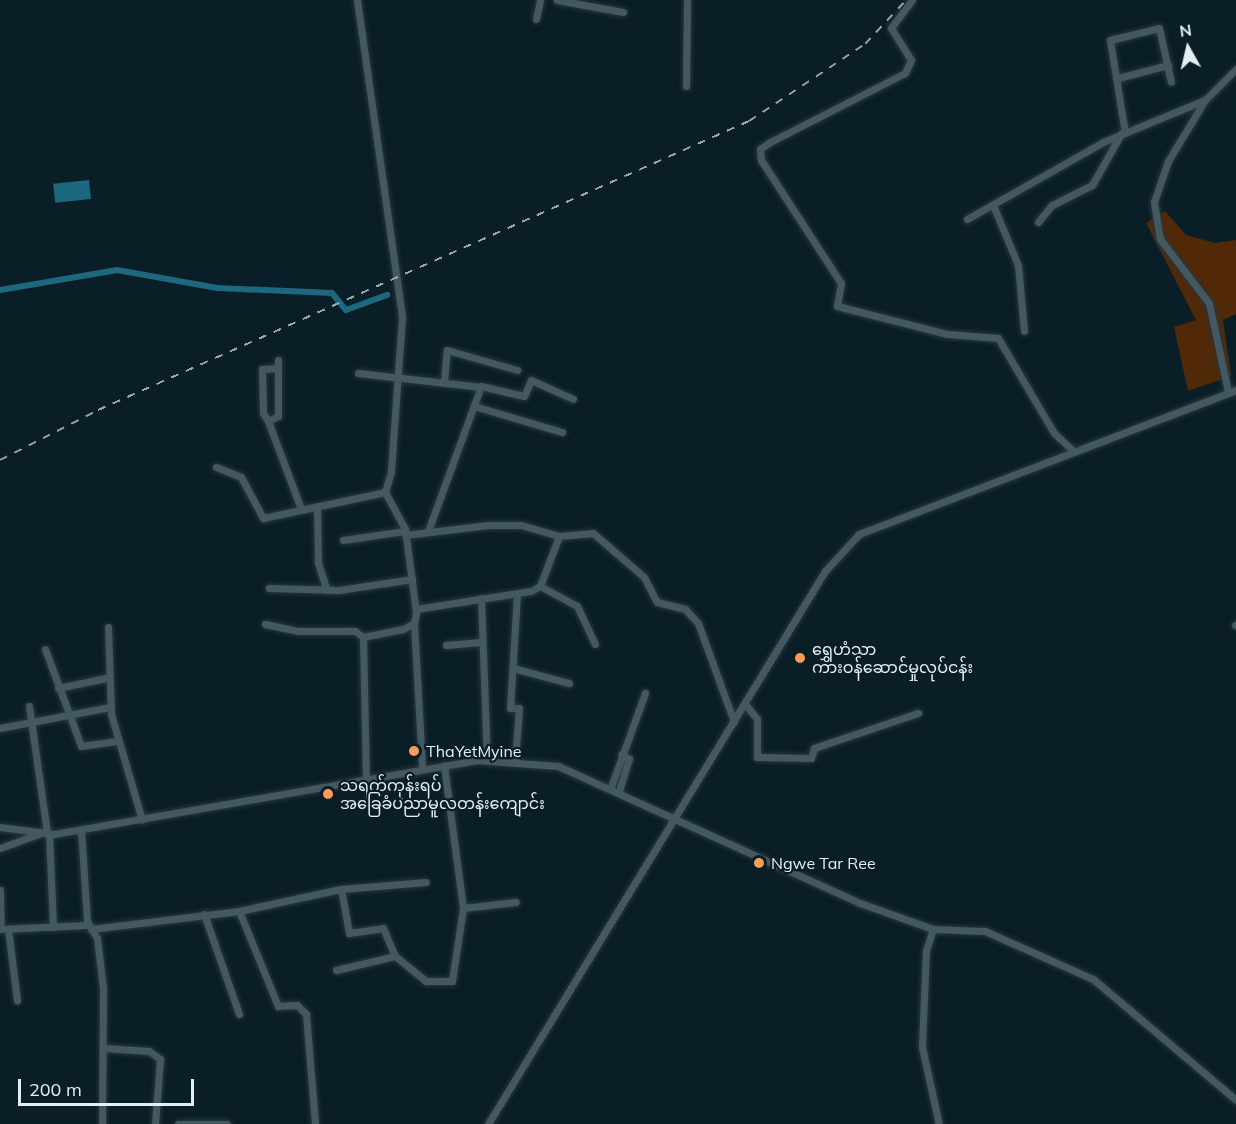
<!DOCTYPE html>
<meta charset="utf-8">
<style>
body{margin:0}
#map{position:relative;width:1236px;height:1124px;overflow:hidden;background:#091e26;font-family:Mulish,"Noto Sans Myanmar",sans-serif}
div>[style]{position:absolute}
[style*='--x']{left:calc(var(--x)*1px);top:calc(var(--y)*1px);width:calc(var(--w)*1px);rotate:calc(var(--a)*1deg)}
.green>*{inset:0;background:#522908}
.water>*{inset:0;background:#1d687f;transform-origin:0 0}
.canal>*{height:6px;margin:-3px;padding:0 3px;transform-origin:3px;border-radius:3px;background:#1d687f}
.roads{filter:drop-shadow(0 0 2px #2d363c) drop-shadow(0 0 2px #2d363c)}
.street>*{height:7px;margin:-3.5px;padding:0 3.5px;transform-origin:3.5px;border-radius:3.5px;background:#425961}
.rail>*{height:1.5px;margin-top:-0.75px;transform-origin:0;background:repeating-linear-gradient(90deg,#96a6ab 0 8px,transparent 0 16px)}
.dots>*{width:16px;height:16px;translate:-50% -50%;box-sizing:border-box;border:3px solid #091e26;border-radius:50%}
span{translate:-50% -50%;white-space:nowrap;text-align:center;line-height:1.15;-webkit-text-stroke:4.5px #091e26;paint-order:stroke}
.poi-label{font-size:16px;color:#e2eff3}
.left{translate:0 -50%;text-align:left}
.north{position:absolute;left:1158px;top:18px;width:60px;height:60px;-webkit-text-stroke:4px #091e26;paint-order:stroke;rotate:352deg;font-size:16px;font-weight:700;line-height:24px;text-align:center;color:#e2eff3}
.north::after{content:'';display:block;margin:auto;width:21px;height:27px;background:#e2eff3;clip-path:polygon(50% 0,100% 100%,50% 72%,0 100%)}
.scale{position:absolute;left:18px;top:1079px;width:176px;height:27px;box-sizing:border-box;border:3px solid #e2eff3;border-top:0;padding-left:8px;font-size:18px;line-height:21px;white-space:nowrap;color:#e2eff3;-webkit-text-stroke:4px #091e26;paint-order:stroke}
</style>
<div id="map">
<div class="green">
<i style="clip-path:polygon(1165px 211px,1186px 235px,1215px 243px,1236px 240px,1236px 314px,1223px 320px,1231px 376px,1188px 391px,1174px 327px,1196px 320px,1146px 223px)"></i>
</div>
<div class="water">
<i style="left:89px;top:180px;width:19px;height:36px;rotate:84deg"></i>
</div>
<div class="canal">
<i style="--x:0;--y:290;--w:119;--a:-9.7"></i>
<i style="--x:117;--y:270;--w:102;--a:10.2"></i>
<i style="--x:217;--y:288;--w:115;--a:2.5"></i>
<i style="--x:332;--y:293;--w:22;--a:51"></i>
<i style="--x:346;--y:310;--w:44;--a:-20.1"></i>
</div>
<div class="roads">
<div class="street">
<i style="--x:357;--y:0;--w:320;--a:81.9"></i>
<i style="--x:402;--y:317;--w:155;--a:94.1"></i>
<i style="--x:391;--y:472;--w:21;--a:107"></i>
<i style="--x:385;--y:492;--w:42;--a:61.6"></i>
<i style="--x:405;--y:529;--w:85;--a:82.5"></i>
<i style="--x:416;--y:613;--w:10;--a:101"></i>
<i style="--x:414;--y:623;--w:13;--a:151"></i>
<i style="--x:403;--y:629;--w:41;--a:168.7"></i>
<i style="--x:363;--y:637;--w:140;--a:88.8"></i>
<i style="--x:557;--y:0;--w:67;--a:10.3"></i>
<i style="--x:912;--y:0;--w:35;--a:127"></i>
<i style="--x:891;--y:28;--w:38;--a:58"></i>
<i style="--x:911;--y:60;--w:14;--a:115"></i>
<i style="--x:905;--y:73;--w:152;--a:152.9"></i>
<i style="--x:770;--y:142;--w:12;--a:145"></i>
<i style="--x:760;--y:149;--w:11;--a:85"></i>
<i style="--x:761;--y:160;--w:147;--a:57"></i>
<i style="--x:841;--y:283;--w:23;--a:100"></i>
<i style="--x:837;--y:306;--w:114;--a:14.3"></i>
<i style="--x:947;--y:334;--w:51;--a:4.5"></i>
<i style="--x:998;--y:338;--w:110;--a:59.5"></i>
<i style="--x:1054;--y:433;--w:26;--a:43"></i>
<i style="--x:536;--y:19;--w:19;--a:-78"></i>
<i style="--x:1118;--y:78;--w:52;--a:-14.6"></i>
<i style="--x:686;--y:86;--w:86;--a:-89.3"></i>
<i style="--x:1205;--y:100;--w:71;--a:121.2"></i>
<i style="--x:1168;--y:161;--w:43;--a:108.9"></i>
<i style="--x:1154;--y:202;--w:37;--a:81"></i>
<i style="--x:1160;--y:239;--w:81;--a:52.6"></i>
<i style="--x:1209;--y:303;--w:91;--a:77.9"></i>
<i style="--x:1125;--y:133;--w:94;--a:-99.2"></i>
<i style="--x:1110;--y:40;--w:50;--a:-13.8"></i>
<i style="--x:1159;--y:28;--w:55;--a:77.5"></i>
<i style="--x:993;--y:205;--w:65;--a:67.4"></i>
<i style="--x:1018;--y:265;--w:66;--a:84.8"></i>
<i style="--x:967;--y:219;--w:156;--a:-29.5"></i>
<i style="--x:1103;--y:142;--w:110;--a:-22.4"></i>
<i style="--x:1205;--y:100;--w:44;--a:-45"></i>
<i style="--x:1038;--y:222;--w:22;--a:-51"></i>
<i style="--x:1052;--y:205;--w:45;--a:-26.6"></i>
<i style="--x:1092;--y:185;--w:59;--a:-60.4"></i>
<i style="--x:278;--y:360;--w:56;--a:90"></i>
<i style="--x:278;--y:416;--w:11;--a:153"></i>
<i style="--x:268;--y:421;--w:94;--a:69.4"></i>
<i style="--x:358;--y:373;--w:124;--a:6.5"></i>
<i style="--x:444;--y:382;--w:32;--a:-85"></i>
<i style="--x:447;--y:350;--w:73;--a:15.9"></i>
<i style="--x:474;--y:406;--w:92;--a:16.5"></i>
<i style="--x:268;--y:421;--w:9;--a:-122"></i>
<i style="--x:263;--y:413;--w:44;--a:-91.3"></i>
<i style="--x:262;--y:369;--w:16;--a:-4"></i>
<i style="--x:216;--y:467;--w:27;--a:22"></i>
<i style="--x:241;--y:477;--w:47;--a:61.8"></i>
<i style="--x:263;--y:518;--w:125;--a:-12"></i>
<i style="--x:317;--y:506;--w:57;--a:89"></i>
<i style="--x:318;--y:563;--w:28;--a:72"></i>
<i style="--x:428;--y:531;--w:154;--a:-69.9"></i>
<i style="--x:481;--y:386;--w:44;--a:13.1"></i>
<i style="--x:524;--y:396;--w:17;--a:-66"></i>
<i style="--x:531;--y:380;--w:46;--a:24.3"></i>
<i style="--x:405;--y:535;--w:84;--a:-6.9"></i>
<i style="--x:488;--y:525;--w:33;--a:0"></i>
<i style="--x:521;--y:525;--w:40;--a:16"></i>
<i style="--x:559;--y:536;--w:34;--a:-5"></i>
<i style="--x:593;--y:533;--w:67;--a:40.8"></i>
<i style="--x:644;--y:577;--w:28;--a:63"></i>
<i style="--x:657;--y:602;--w:29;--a:14"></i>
<i style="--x:685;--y:609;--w:19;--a:47"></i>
<i style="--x:698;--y:623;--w:105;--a:70"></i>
<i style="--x:343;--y:540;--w:63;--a:-8.3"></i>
<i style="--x:540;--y:586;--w:42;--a:28.4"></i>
<i style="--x:577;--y:606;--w:42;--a:64.7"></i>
<i style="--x:269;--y:588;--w:70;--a:1.6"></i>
<i style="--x:339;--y:590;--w:74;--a:-8.6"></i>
<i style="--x:481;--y:598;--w:162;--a:87.9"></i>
<i style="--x:416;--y:609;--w:116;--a:-8.9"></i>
<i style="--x:531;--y:591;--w:10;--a:-29"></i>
<i style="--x:540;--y:586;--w:53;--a:-69.2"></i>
<i style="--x:414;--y:623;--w:144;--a:86.8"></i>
<i style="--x:265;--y:624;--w:34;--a:12"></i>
<i style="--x:298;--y:631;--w:57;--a:0"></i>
<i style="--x:355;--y:631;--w:10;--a:37"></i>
<i style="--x:1235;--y:625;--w:1;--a:0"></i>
<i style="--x:108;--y:627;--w:87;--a:88"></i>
<i style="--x:111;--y:714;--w:110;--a:73.7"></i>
<i style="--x:446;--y:645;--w:35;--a:-5"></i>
<i style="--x:45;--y:649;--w:103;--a:69.6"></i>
<i style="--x:81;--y:746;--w:37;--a:-8"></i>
<i style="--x:513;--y:668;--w:58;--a:15"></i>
<i style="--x:58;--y:688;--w:49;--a:-11.8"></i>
<i style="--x:745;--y:704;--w:19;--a:51"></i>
<i style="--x:757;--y:719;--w:38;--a:90"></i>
<i style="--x:757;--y:757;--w:54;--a:1.1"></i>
<i style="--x:811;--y:758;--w:10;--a:-73"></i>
<i style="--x:814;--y:748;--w:110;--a:-18.6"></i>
<i style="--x:29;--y:706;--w:128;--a:81.9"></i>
<i style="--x:0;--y:728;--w:112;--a:-10.8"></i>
<i style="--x:515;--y:760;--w:52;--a:-85.6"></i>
<i style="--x:519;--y:708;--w:9;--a:180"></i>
<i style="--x:510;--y:708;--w:115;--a:-86.5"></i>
<i style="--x:611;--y:787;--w:100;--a:-70.1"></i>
<i style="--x:619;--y:791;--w:34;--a:-73"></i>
<i style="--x:629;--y:759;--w:9;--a:-144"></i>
<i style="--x:0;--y:827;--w:54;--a:7.4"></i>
<i style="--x:54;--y:834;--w:428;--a:-9.9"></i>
<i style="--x:476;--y:760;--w:82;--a:4.2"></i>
<i style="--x:558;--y:766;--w:332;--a:24.4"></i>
<i style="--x:860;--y:903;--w:77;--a:19.6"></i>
<i style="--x:933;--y:929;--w:52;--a:2.2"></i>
<i style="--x:985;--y:931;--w:118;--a:24"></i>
<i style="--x:1093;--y:979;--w:187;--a:40.2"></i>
<i style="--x:81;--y:830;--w:91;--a:86.2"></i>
<i style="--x:87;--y:921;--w:20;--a:60"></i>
<i style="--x:97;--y:938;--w:50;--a:83.2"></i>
<i style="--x:103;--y:988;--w:136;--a:90.4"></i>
<i style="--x:49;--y:834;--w:93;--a:87.5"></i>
<i style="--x:0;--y:848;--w:44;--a:-20.1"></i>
<i style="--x:341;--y:889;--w:45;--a:79.7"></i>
<i style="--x:349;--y:933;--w:34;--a:-8"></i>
<i style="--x:383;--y:928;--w:30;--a:67"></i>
<i style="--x:395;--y:956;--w:40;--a:39"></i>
<i style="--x:426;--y:981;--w:26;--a:0"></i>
<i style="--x:452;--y:981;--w:74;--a:-81.4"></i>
<i style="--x:463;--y:908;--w:144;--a:-97.6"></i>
<i style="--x:0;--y:890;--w:39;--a:89"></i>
<i style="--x:463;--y:908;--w:53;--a:-6.5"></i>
<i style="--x:239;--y:911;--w:103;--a:67.7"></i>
<i style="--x:278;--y:1006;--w:19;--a:-3"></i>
<i style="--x:297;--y:1005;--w:13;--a:45"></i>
<i style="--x:306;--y:1014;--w:110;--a:85.3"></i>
<i style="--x:204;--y:914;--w:106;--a:70.7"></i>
<i style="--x:0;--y:929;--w:88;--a:-2.6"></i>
<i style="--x:8;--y:929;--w:72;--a:82.8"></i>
<i style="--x:91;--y:929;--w:149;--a:-6.9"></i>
<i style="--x:239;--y:911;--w:104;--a:-12.2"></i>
<i style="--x:341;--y:889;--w:85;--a:-4.7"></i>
<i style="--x:933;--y:929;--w:22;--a:108"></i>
<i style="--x:926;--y:950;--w:97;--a:92.4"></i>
<i style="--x:922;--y:1047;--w:79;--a:77.6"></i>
<i style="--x:336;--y:970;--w:61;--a:-13.3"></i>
<i style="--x:104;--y:1048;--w:45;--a:3.8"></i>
<i style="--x:149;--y:1051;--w:14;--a:36"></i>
<i style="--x:160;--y:1059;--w:65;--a:94.4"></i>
<i style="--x:178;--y:1124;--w:49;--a:0"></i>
<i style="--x:488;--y:1124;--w:648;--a:-58.64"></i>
<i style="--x:825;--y:571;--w:50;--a:-47.4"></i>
<i style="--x:859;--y:534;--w:404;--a:-20.9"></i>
</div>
</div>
<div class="rail">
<i style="--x:0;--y:460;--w:110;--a:-27"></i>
<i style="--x:98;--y:410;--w:712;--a:-23.94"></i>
<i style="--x:749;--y:121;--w:139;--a:-33.6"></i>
<i style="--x:865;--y:44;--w:60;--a:-47"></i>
</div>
<div class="dots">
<i style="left:800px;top:658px;background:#fd9c56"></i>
<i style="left:414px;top:751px;background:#fd9c56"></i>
<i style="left:328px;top:794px;background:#fd9c56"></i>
<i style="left:759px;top:863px;background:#fd9c56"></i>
</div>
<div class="poi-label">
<span class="left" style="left:812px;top:658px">ရွှေဟံသာ<br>ကားဝန်ဆောင်မှုလုပ်ငန်း</span>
<span class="left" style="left:426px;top:751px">ThaYetMyine</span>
<span class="left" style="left:340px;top:794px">သရက်ကုန်းရပ်<br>အခြေခံပညာမူလတန်းကျောင်း</span>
<span class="left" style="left:771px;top:863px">Ngwe Tar Ree</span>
</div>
<div class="north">N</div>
<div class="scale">200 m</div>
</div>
